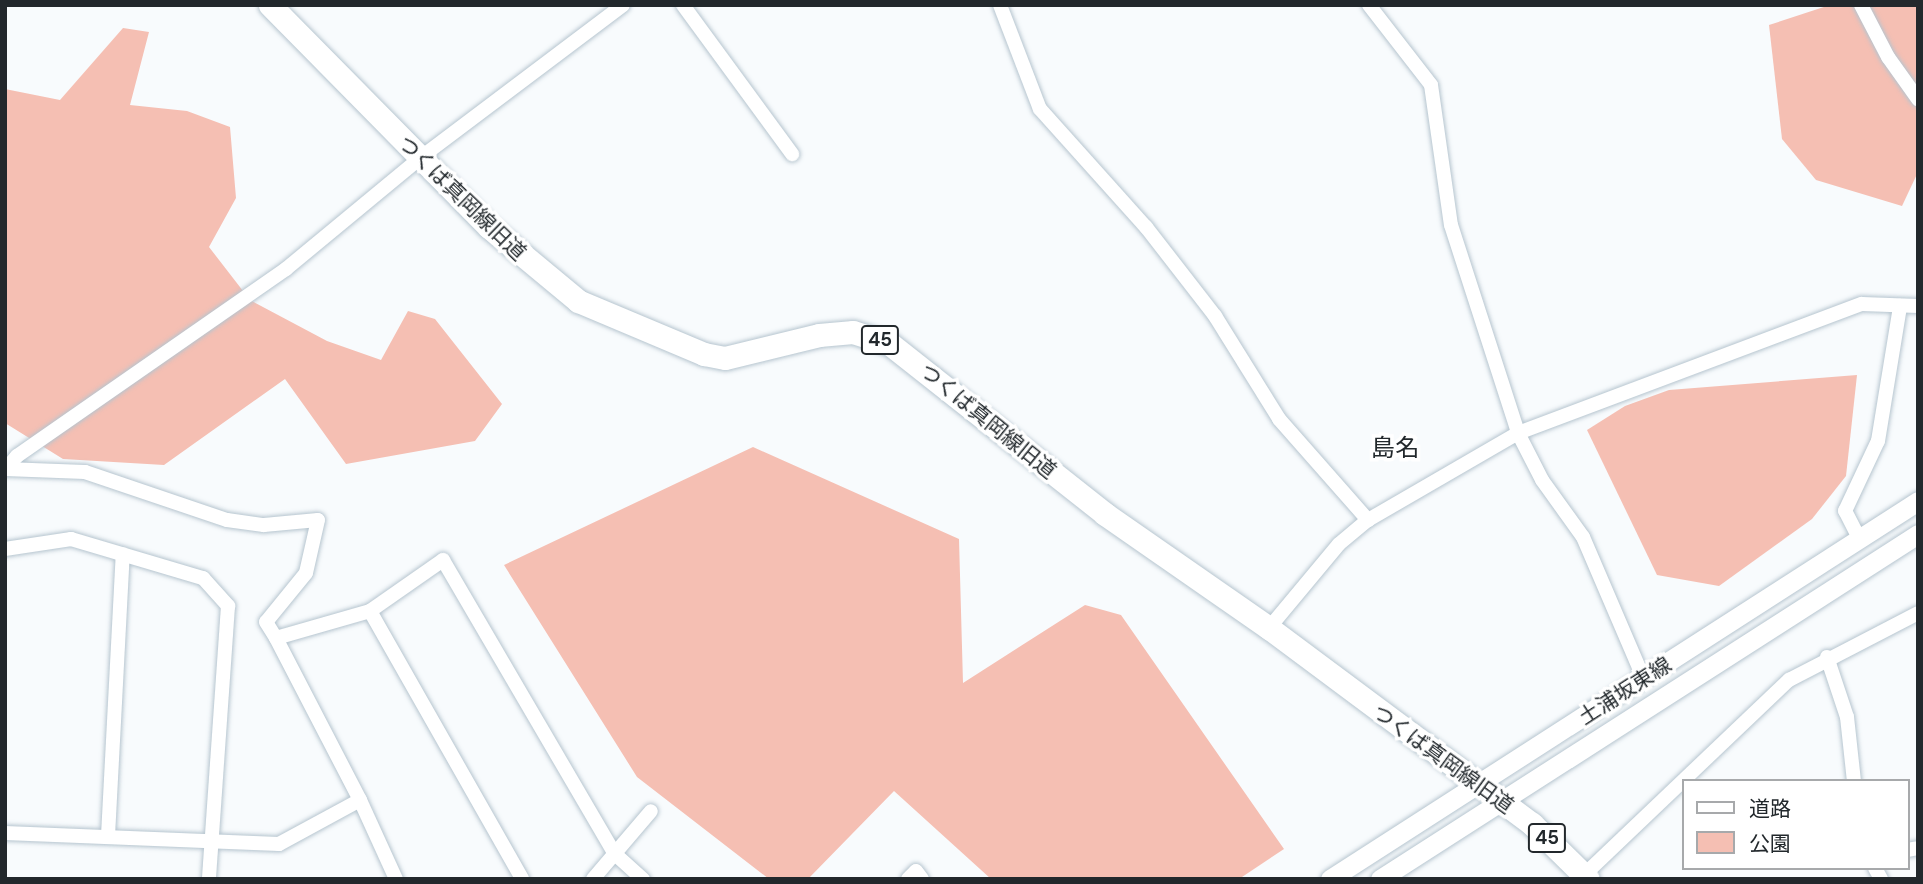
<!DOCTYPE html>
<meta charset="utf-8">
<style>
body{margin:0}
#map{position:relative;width:1923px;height:884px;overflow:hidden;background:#f8fbfd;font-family:"DM Sans","Noto Sans JP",sans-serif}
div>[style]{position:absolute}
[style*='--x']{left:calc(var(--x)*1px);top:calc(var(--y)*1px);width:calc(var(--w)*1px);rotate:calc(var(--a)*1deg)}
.green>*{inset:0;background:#f5bfb3}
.roads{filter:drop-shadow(0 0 2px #b6c5cf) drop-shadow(0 0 2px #b6c5cf)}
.street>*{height:14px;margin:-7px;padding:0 7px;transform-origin:7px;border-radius:7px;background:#fff}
.secondary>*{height:19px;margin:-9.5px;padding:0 9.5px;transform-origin:9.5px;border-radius:9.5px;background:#fff}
.primary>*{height:23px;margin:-11.5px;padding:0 11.5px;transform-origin:11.5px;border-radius:11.5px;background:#fff}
span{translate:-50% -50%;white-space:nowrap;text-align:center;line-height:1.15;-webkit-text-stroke:7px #fff;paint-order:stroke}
.shield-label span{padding:2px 5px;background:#fff;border:2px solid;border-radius:5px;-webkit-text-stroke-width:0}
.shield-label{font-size:19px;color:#22282c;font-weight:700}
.street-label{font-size:21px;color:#22282c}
.quarter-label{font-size:24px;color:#22282c}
.frame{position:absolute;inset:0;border:7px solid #22282c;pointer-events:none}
.legend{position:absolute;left:1682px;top:779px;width:228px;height:91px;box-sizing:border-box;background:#fff;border:2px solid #a7a9ab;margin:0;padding:9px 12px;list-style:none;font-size:21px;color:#22282c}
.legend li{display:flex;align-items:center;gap:14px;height:35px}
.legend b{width:35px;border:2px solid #a7a9ab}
</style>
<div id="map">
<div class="green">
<i style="clip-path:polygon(1830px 5px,1918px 5px,1918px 172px,1902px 206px,1816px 180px,1782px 139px,1769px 25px)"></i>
<i style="clip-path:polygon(123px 28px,149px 32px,130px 105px,187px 111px,230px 127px,236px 198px,209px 247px,250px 300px,327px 341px,381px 360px,408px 311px,435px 319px,502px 404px,475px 441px,346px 464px,285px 379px,164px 465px,63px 459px,5px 423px,5px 89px,60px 100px)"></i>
<i style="clip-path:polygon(1857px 375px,1846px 476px,1812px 519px,1719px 586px,1657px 575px,1587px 430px,1625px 406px,1669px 390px)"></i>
<i style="clip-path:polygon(753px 447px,959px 539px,963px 683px,1085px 605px,1121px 615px,1284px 849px,1239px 879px,991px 879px,894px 791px,808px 879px,769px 879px,637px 777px,504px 565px)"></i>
</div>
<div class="roads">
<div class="street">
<i style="--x:683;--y:5;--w:185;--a:53.8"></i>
<i style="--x:1000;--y:5;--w:111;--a:69"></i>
<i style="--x:1040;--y:109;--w:159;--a:48.1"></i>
<i style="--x:1146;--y:227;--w:113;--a:52.2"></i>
<i style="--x:1215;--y:316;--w:121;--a:58.1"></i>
<i style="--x:1279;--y:419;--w:135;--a:48.6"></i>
<i style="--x:1369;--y:5;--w:101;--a:52.2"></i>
<i style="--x:1431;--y:85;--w:141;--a:81.9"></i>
<i style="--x:1451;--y:225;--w:219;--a:72.1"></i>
<i style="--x:1518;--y:433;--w:53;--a:62.9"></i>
<i style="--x:1542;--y:480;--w:70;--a:54.3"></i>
<i style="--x:1583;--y:537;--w:155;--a:66.8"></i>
<i style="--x:1861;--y:5;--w:59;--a:62.6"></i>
<i style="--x:1888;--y:57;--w:52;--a:54.5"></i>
<i style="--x:5;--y:469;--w:80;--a:2.1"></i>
<i style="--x:85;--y:472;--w:150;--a:18.7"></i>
<i style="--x:227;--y:520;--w:37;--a:8"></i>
<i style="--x:264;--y:525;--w:54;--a:-5.3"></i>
<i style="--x:318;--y:520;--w:54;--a:102.8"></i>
<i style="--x:306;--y:573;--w:63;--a:129.2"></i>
<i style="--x:266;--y:622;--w:19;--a:58"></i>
<i style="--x:6;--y:469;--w:17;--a:-50"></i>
<i style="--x:17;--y:456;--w:328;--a:-34.8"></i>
<i style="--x:286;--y:269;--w:174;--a:-39.6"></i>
<i style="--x:420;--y:158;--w:254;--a:-37"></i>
<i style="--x:1860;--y:540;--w:33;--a:-117"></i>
<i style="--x:1845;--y:511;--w:77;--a:-64.8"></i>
<i style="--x:1878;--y:441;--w:137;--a:-80.7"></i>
<i style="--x:5;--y:549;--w:67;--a:-8.6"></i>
<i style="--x:71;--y:539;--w:138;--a:16.5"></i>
<i style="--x:203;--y:578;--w:38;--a:48"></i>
<i style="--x:228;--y:606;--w:274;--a:94"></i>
<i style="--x:370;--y:611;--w:89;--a:-34.9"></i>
<i style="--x:443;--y:560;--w:341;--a:59.7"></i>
<i style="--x:615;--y:854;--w:38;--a:42"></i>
<i style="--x:1269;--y:628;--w:109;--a:-50.2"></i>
<i style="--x:1339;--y:544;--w:38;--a:-40"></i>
<i style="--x:1368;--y:520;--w:173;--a:-30.1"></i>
<i style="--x:1518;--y:433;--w:367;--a:-20.6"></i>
<i style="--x:1862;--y:304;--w:56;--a:2"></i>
<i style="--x:1827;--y:657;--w:63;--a:71.6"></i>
<i style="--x:1847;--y:717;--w:64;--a:83.8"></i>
<i style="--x:360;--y:800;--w:182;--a:-117.4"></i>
<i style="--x:276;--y:638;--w:98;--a:-16"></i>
<i style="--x:370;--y:611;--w:308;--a:60.4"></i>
<i style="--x:5;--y:833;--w:274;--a:2.3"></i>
<i style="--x:279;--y:844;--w:92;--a:-28.5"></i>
<i style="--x:360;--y:800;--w:87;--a:65.5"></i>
<i style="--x:108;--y:836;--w:282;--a:-87"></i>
<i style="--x:1907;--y:850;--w:11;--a:-10"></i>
<i style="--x:1875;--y:868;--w:13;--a:61"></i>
<i style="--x:1585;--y:874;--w:282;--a:-43.6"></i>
<i style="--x:1789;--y:680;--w:145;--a:-27.4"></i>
<i style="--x:593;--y:879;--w:89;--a:-49.5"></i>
<i style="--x:908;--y:879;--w:11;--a:-45"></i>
<i style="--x:916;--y:871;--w:10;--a:53"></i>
</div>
<div class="secondary">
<i style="--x:1330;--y:879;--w:699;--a:-32.74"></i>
<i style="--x:1380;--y:879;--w:639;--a:-32.67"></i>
</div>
<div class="primary">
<i style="--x:270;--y:5;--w:312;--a:45.4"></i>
<i style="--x:489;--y:227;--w:116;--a:39.7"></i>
<i style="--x:578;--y:301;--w:137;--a:22.8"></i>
<i style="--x:704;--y:354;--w:21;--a:11"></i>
<i style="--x:725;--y:358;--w:97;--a:-13.7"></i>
<i style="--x:819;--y:335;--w:34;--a:-5"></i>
<i style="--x:853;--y:332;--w:39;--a:18"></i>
<i style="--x:890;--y:344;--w:274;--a:38.3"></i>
<i style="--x:1105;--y:514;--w:200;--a:34.8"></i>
<i style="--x:1269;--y:628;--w:328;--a:36.7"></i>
<i style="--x:1532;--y:824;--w:78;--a:44.5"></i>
</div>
</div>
<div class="shield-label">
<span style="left:880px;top:340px">45</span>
<span style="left:1547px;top:838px">45</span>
</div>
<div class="street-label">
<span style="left:462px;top:198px;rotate:44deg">つくば真岡線旧道</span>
<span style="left:988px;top:421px;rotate:39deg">つくば真岡線旧道</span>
<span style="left:1625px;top:691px;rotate:-33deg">土浦坂東線</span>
<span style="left:1443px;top:759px;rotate:36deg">つくば真岡線旧道</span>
</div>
<div class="quarter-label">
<span style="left:1395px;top:448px">島名</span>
</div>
<div class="frame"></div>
<ul class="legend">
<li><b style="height:9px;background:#fff"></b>道路</li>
<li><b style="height:19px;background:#f5bfb3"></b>公園</li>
</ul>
</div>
